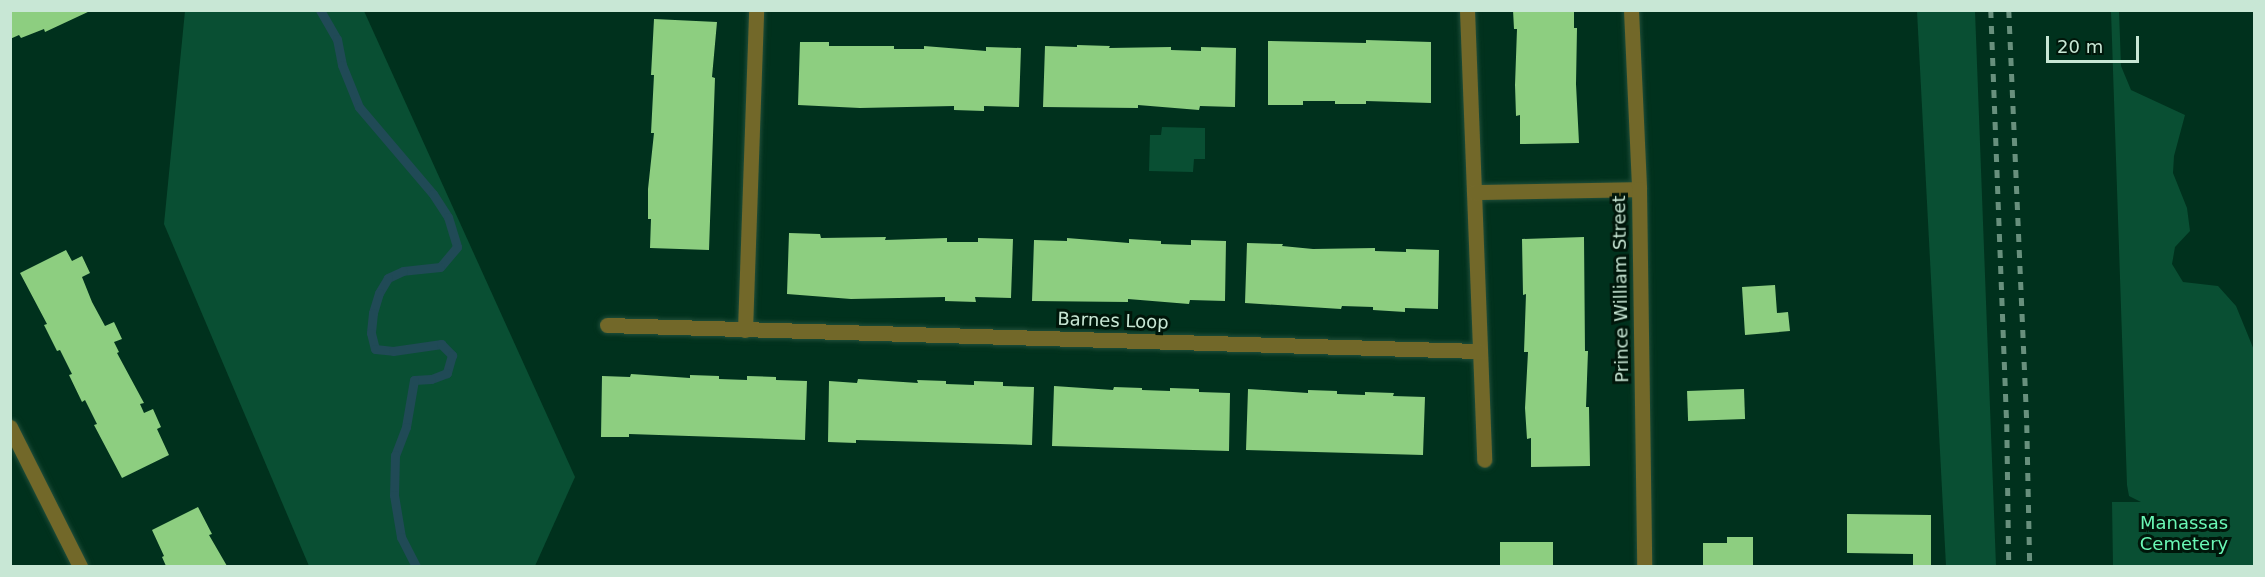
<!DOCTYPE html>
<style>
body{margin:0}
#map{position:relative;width:2265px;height:577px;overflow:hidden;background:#00311d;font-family:"DejaVu Sans",sans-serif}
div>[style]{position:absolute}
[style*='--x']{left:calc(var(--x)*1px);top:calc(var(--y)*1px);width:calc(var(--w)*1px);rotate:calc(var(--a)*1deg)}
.green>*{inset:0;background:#094f33}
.stream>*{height:9px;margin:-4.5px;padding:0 4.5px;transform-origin:4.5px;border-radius:4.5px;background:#204a56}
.building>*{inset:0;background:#8dce80;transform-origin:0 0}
.roads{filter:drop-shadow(0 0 2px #204e3a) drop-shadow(0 0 2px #204e3a)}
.minor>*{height:15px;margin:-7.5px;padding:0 7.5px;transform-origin:7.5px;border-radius:7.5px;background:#726829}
.tertiary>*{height:15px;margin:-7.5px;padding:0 7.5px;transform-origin:7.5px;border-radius:7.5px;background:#726829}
.rail>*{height:4.5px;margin-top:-2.25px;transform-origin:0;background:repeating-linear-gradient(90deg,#68907d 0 8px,transparent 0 16px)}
span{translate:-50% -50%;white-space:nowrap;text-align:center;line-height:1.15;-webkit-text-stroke:6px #00160a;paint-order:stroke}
.street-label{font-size:18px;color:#c8e7d5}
.park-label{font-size:18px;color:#6af9b6}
.frame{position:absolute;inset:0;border:12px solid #c8e7d5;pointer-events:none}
.scale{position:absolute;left:2046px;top:36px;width:93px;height:27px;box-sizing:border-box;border:3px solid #c8e7d5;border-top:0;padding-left:8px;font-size:18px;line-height:21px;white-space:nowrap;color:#c8e7d5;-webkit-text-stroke:4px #00160a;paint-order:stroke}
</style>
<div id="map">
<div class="green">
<i style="clip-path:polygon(185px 11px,364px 11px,575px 477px,535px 566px,309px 566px,164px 224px)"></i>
<i style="clip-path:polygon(1917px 11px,1975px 11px,1996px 566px,1946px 566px)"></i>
<i style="clip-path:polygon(2111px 11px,2119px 11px,2121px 66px,2131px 90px,2185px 115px,2174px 156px,2173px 173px,2187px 208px,2190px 231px,2175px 247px,2172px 264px,2183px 282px,2218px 286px,2236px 306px,2254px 350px,2254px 566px,2113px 566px,2112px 502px,2141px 502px,2129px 496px,2127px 485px)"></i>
<i style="clip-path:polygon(1162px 127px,1205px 128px,1205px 159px,1194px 159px,1193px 172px,1149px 171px,1150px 135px,1161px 135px)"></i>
</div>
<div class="stream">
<i style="--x:320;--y:10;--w:34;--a:60"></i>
<i style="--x:337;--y:39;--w:26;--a:79"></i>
<i style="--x:342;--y:65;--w:45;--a:68"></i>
<i style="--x:359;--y:107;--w:114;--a:49.6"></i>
<i style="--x:433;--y:194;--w:27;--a:57"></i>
<i style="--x:448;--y:217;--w:31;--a:73"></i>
<i style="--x:457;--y:247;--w:26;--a:130"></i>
<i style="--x:440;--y:267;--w:37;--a:174"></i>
<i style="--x:403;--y:271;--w:17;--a:155"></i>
<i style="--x:388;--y:278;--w:17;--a:121"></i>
<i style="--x:379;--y:293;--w:21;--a:107"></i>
<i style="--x:373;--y:313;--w:20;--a:96"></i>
<i style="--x:371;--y:333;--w:16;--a:76"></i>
<i style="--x:375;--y:349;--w:18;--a:6"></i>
<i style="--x:393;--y:351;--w:49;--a:-8.3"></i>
<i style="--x:441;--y:344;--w:16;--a:45"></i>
<i style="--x:452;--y:355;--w:19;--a:106"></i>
<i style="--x:447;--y:373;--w:17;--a:159"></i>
<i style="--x:431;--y:379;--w:17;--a:177"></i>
<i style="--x:414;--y:380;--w:48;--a:99.7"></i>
<i style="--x:406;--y:427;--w:30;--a:111"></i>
<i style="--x:395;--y:455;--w:40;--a:91.4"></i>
<i style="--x:394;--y:495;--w:43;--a:80.5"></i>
<i style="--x:401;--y:537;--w:33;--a:63"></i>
</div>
<div class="building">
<i style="clip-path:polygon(10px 10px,90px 10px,90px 11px,45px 32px,44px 29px,21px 38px,19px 35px,10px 39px)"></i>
<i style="clip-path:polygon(1513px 10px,1574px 10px,1574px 28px,1577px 28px,1576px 84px,1579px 143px,1520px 144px,1520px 115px,1516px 116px,1515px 85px,1517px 29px,1514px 29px)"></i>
<i style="clip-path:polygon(654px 19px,717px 22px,712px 77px,715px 78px,709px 250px,650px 248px,651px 219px,648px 219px,648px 189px,654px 133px,651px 133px,654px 75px,651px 75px)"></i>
<i style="clip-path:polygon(1366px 40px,1431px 42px,1431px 103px,1366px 101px,1366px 104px,1335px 104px,1335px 101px,1303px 101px,1303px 105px,1268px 105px,1268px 41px,1366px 43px)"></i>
<i style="clip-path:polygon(800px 42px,829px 42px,829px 46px,894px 46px,894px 49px,924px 49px,924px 46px,986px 51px,986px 47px,1021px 48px,1019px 107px,984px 106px,984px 111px,954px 110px,954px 106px,860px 108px,798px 105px)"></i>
<i style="clip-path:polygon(1077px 45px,1110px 46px,1109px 48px,1171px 47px,1171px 50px,1201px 51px,1201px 47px,1236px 48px,1235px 107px,1200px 106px,1199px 110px,1138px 105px,1138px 108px,1043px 107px,1045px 46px,1077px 47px)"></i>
<i style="clip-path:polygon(789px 233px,820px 234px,821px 238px,886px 237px,885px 240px,947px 238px,947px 242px,978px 242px,978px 238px,1013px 239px,1011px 298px,975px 297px,976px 302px,945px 301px,945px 297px,851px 299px,787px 294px)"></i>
<i style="clip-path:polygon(1584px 237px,1585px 351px,1588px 351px,1586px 407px,1589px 407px,1590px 466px,1531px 467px,1531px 438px,1527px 439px,1525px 408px,1528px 352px,1524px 352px,1526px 294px,1523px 295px,1522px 239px)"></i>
<i style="clip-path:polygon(1067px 238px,1129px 243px,1129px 239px,1161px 241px,1161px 244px,1191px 245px,1191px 240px,1226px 241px,1225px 301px,1190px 300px,1189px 304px,1128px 299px,1128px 302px,1032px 301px,1034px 240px,1067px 241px)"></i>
<i style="clip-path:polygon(1247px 243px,1283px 244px,1282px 246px,1313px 249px,1375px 248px,1375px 251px,1406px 252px,1406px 249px,1439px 250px,1438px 309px,1405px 308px,1405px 312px,1373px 310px,1373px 307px,1342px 306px,1341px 309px,1245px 303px)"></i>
<i style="clip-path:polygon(66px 250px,72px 261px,82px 256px,90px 273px,82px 277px,92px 302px,105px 326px,114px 322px,122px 339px,114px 342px,119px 352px,117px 353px,144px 403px,140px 404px,144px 413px,153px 409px,161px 427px,157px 429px,169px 455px,122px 478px,94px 425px,97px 424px,85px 400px,82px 402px,69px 375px,72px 374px,60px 350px,57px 351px,44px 325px,47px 324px,20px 273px)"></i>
<i style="clip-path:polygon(1775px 285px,1777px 313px,1788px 312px,1790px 331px,1745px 335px,1742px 287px)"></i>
<i style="clip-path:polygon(631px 374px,690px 378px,690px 375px,719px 376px,719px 379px,747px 380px,747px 376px,776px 377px,776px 380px,807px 381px,805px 440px,629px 434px,629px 437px,601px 437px,602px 376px,630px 377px)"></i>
<i style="clip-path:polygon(858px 379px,918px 383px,917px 380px,946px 381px,946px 384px,974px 385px,974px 381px,1003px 382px,1003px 386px,1034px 387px,1032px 445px,856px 440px,856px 443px,828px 442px,829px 381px,857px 383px)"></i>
<i style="clip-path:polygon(1054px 386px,1113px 390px,1114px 387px,1142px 388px,1142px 390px,1170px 391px,1170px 388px,1199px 389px,1199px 392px,1230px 393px,1229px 451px,1052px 446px)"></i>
<i style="clip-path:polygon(1248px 389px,1308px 393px,1308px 390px,1337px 391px,1337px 394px,1365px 395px,1365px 392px,1394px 393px,1393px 396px,1425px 397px,1423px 455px,1246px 450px)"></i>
<i style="left:1744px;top:389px;width:30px;height:57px;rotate:88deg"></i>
<i style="clip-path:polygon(198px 507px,212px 534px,209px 535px,227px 566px,166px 566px,162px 557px,164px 556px,152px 530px)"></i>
<i style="clip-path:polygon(1847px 514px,1931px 515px,1931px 566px,1913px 566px,1913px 554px,1847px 553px)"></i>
<i style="clip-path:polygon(1727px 537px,1753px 537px,1753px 566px,1703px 566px,1703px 543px,1727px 543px)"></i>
<i style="left:1553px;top:542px;width:24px;height:53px;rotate:90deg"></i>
</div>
<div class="roads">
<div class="minor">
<i style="--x:1467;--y:10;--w:450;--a:87.8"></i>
<i style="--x:1474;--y:192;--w:165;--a:-1"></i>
<i style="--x:607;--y:325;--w:873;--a:1.71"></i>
<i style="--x:745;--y:330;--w:320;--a:-88"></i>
<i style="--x:10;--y:427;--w:156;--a:63.3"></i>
</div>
<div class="tertiary">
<i style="--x:1631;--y:10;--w:179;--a:87.4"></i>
<i style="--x:1639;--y:189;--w:377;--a:89.2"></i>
</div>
</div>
<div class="rail">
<i style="--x:1991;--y:10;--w:414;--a:87.8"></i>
<i style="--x:2007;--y:424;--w:142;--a:89.2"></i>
<i style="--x:2009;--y:10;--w:415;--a:87.5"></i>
<i style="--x:2027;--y:425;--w:141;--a:88.8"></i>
</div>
<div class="street-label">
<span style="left:1621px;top:289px;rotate:-91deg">Prince William Street</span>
<span style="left:1113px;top:321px;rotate:2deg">Barnes Loop</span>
</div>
<div class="park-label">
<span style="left:2184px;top:534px">Manassas<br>Cemetery</span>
</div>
<div class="frame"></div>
<div class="scale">20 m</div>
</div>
